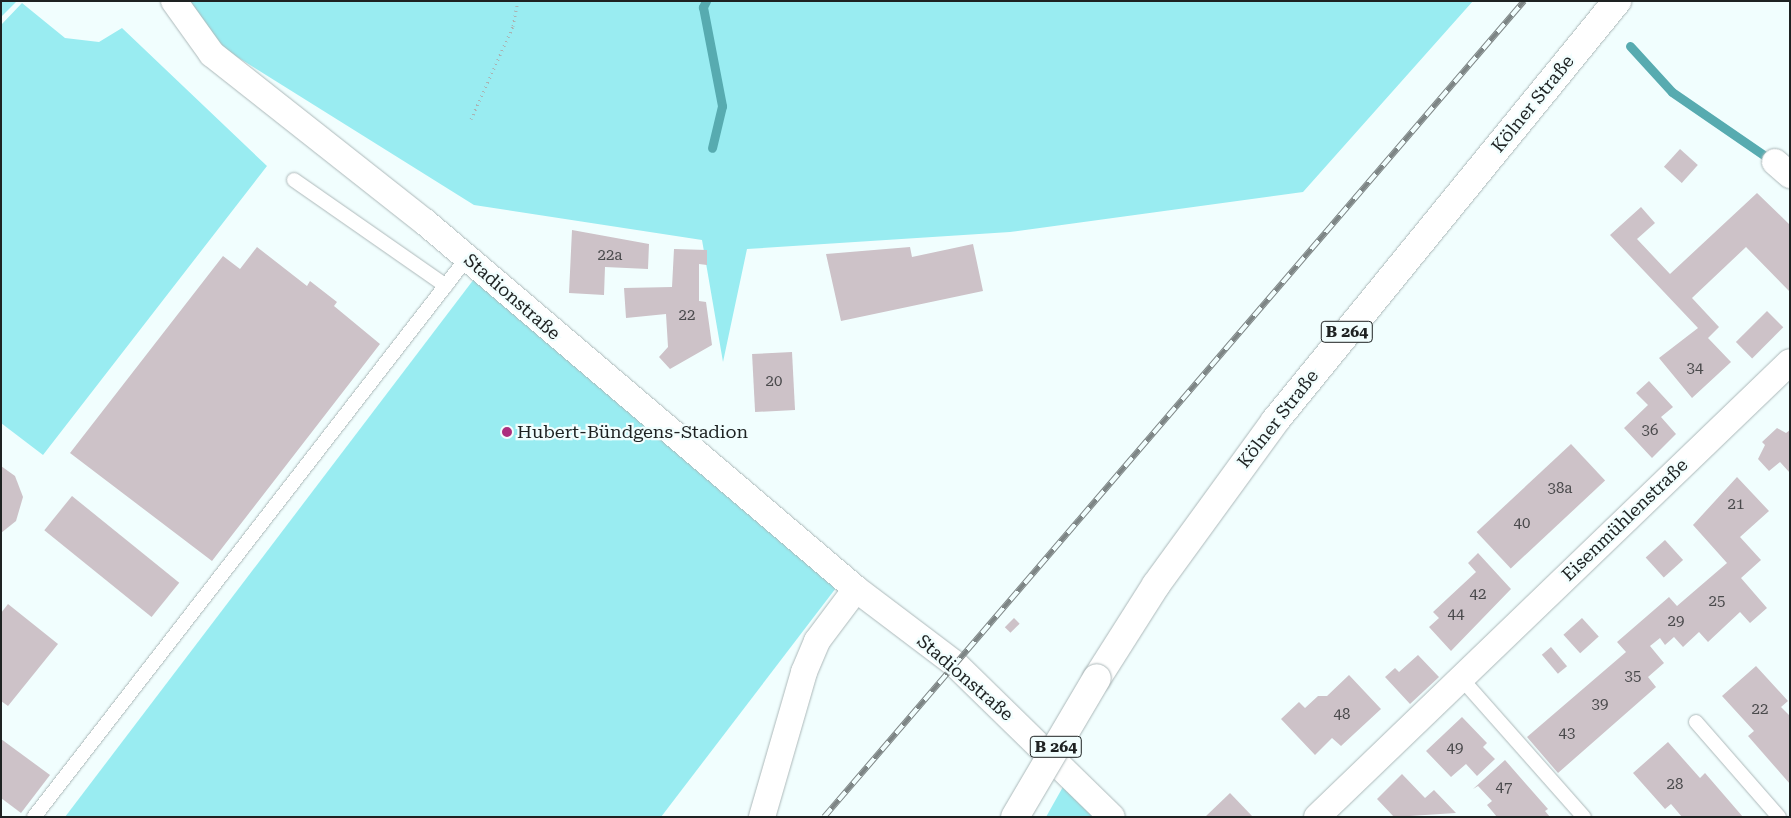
<!DOCTYPE html>
<meta charset="utf-8">
<style>
body{margin:0}
#map{position:relative;width:1791px;height:818px;overflow:hidden;background:#f1fefe;font-family:"Roboto Serif",serif}
div>[style]{position:absolute}
[style*='--x']{left:calc(var(--x)*1px);top:calc(var(--y)*1px);width:calc(var(--w)*1px);rotate:calc(var(--a)*1deg)}
.green>*{inset:0;background:#99ecf1}
.stream>*{height:9px;margin:-4.5px;padding:0 4.5px;transform-origin:4.5px;border-radius:4.5px;background:#57abb0}
.building>*{inset:0;background:#cdc2c8;transform-origin:0 0}
.path>*{height:3px;margin-top:-1.5px;transform-origin:0;background:repeating-linear-gradient(90deg,#a9b3b3 0 1px,transparent 0 5px)}
.roads{filter:drop-shadow(0 0 1px #acb8b9) drop-shadow(0 0 1px #acb8b9)}
.lane>*{height:14px;margin:-7px;padding:0 7px;transform-origin:7px;border-radius:7px;background:#fff}
.street>*{height:26px;margin:-13px;padding:0 13px;transform-origin:13px;border-radius:13px;background:#fff}
.primary>*{height:28px;margin:-14px;padding:0 14px;transform-origin:14px;border-radius:14px;background:#fff}
.rail>*{height:5.5px;margin-top:-2.75px;transform-origin:0;background:repeating-linear-gradient(90deg,#f1fefe 0 11px,#7d8585 0 22px);box-sizing:border-box;border-block:1px solid #7d8585}
.bridges{filter:drop-shadow(0 0 1px #acb8b9) drop-shadow(0 0 1px #acb8b9)}
.primary-bridge>*{height:28px;margin:-14px;padding:0 14px;transform-origin:14px;border-radius:14px;background:#fff}
.dots>*{width:14px;height:14px;translate:-50% -50%;box-sizing:border-box;border:2px solid #f1fefe;border-radius:50%}
span{translate:-50% -50%;white-space:nowrap;text-align:center;line-height:1.15;-webkit-text-stroke:4.5px #f1fefe;paint-order:stroke}
.number-label{font-size:15px;color:#4a4a4c}
.number-label span{-webkit-text-stroke-width:0}
.shield-label span{padding:1px 4px;background:#f1fefe;border:1px solid;border-radius:4px;-webkit-text-stroke-width:0}
.shield-label{font-size:16px;color:#1e2222;font-weight:700}
.street-label{font-size:18px;color:#1e2222}
.poi-label{font-size:18px;color:#1e2222}
.left{translate:0 -50%;text-align:left}
.frame{position:absolute;inset:0;border:2px solid #1e2222;pointer-events:none}
</style>
<div id="map">
<div class="green">
<i style="clip-path:polygon(1px 1px,17px 1px,1px 17px)"></i>
<i style="clip-path:polygon(186px 1px,1473px 1px,1303px 192px,1010px 232px,747px 249px,723px 362px,702px 240px,474px 205px,218px 45px)"></i>
<i style="clip-path:polygon(22px 3px,65px 38px,99px 42px,122px 28px,267px 166px,43px 455px,1px 423px,1px 25px)"></i>
<i style="clip-path:polygon(474px 279px,839px 584px,661px 817px,65px 817px)"></i>
<i style="clip-path:polygon(1064px 785px,1094px 817px,1046px 817px)"></i>
</div>
<div class="stream">
<i style="--x:706;--y:1;--w:7;--a:117"></i>
<i style="--x:703;--y:7;--w:101;--a:79.1"></i>
<i style="--x:722;--y:106;--w:43;--a:103.4"></i>
<i style="--x:1630;--y:46;--w:62;--a:47.6"></i>
<i style="--x:1672;--y:92;--w:124;--a:34.5"></i>
</div>
<div class="building">
<i style="left:1680px;top:149px;width:24px;height:24px;rotate:42deg"></i>
<i style="clip-path:polygon(1757px 193px,1790px 225px,1790px 292px,1746px 247px,1692px 298px,1719px 327px,1708px 338px,1731px 362px,1692px 398px,1659px 358px,1698px 328px,1610px 235px,1641px 207px,1655px 223px,1637px 239px,1670px 274px)"></i>
<i style="clip-path:polygon(572px 230px,649px 244px,648px 269px,605px 267px,604px 295px,569px 293px)"></i>
<i style="clip-path:polygon(973px 244px,983px 291px,841px 321px,826px 254px,910px 247px,912px 257px)"></i>
<i style="clip-path:polygon(257px 247px,307px 286px,310px 281px,337px 302px,334px 306px,380px 344px,212px 561px,70px 453px,223px 256px,240px 269px)"></i>
<i style="clip-path:polygon(674px 249px,707px 250px,707px 265px,699px 264px,699px 301px,706px 302px,712px 345px,670px 369px,659px 357px,668px 347px,666px 314px,626px 318px,624px 288px,672px 287px)"></i>
<i style="left:1767px;top:311px;width:23px;height:44px;rotate:45deg"></i>
<i style="left:792px;top:352px;width:58px;height:40px;rotate:87deg"></i>
<i style="clip-path:polygon(1649px 381px,1673px 407px,1661px 417px,1676px 434px,1652px 458px,1624px 428px,1648px 405px,1636px 393px)"></i>
<i style="clip-path:polygon(1777px 428px,1786px 433px,1790px 430px,1790px 473px,1780px 462px,1769px 471px,1758px 459px,1765px 445px,1762px 442px)"></i>
<i style="left:1571px;top:444px;width:50px;height:129px;rotate:47deg"></i>
<i style="clip-path:polygon(1px 466px,15px 476px,23px 497px,16px 521px,1px 533px)"></i>
<i style="clip-path:polygon(1737px 477px,1769px 511px,1740px 537px,1761px 560px,1741px 578px,1767px 608px,1750px 623px,1740px 612px,1708px 642px,1699px 632px,1683px 647px,1674px 637px,1665px 645px,1660px 638px,1650px 646px,1664px 663px,1648px 677px,1656px 687px,1558px 773px,1527px 737px,1626px 652px,1617px 642px,1669px 597px,1677px 606px,1727px 563px,1693px 525px)"></i>
<i style="left:72px;top:496px;width:138px;height:44px;rotate:39deg"></i>
<i style="left:1665px;top:540px;width:27px;height:26px;rotate:48deg"></i>
<i style="clip-path:polygon(1478px 553px,1511px 589px,1451px 651px,1429px 627px,1439px 618px,1433px 612px,1476px 572px,1468px 563px)"></i>
<i style="clip-path:polygon(8px 604px,58px 644px,8px 706px,1px 701px,1px 613px)"></i>
<i style="left:1014px;top:618px;width:8px;height:13px;rotate:45deg"></i>
<i style="left:1582px;top:618px;width:25px;height:25px;rotate:48deg"></i>
<i style="left:1551px;top:647px;width:25px;height:12px;rotate:50deg"></i>
<i style="clip-path:polygon(1418px 655px,1439px 677px,1410px 704px,1385px 677px,1395px 668px,1399px 672px)"></i>
<i style="clip-path:polygon(1756px 666px,1788px 701px,1781px 707px,1790px 716px,1790px 784px,1748px 736px,1754px 731px,1722px 696px)"></i>
<i style="clip-path:polygon(1349px 675px,1381px 709px,1341px 746px,1332px 738px,1315px 755px,1281px 719px,1299px 702px,1305px 708px,1318px 696px,1327px 696px)"></i>
<i style="clip-path:polygon(1462px 717px,1487px 743px,1483px 747px,1495px 759px,1477px 776px,1466px 764px,1451px 777px,1426px 751px)"></i>
<i style="clip-path:polygon(1px 739px,50px 775px,21px 813px,1px 798px)"></i>
<i style="clip-path:polygon(1668px 742px,1700px 778px,1705px 773px,1743px 817px,1682px 817px,1671px 804px,1665px 809px,1633px 773px)"></i>
<i style="clip-path:polygon(1505px 760px,1548px 809px,1545px 811px,1550px 817px,1497px 817px,1487px 805px,1492px 801px,1478px 786px,1473px 789px)"></i>
<i style="clip-path:polygon(1402px 774px,1425px 798px,1434px 790px,1456px 813px,1394px 817px,1377px 799px)"></i>
<i style="clip-path:polygon(1230px 793px,1253px 817px,1205px 817px)"></i>
</div>
<div class="path">
<i style="--x:471;--y:119;--w:102;--a:-65.7"></i>
<i style="--x:513;--y:26;--w:25;--a:-79"></i>
</div>
<div class="roads">
<div class="lane">
<i style="--x:294;--y:180;--w:185;--a:34.9"></i>
<i style="--x:1460;--y:677;--w:187;--a:48.5"></i>
<i style="--x:1696;--y:722;--w:126;--a:48.9"></i>
<i style="--x:34;--y:817;--w:707;--a:-52.24"></i>
</div>
<div class="street">
<i style="--x:174;--y:1;--w:65;--a:54.4"></i>
<i style="--x:212;--y:54;--w:271;--a:38.3"></i>
<i style="--x:425;--y:222;--w:566;--a:40.41"></i>
<i style="--x:856;--y:589;--w:124;--a:37.1"></i>
<i style="--x:955;--y:664;--w:219;--a:44.3"></i>
<i style="--x:1775;--y:162;--w:20;--a:41"></i>
<i style="--x:762;--y:817;--w:151;--a:-73.8"></i>
<i style="--x:804;--y:672;--w:34;--a:-67"></i>
<i style="--x:817;--y:641;--w:65;--a:-53.1"></i>
<i style="--x:1317;--y:817;--w:656;--a:-43.89"></i>
</div>
<div class="primary">
<i style="--x:1097;--y:678;--w:110;--a:-57.6"></i>
<i style="--x:1156;--y:585;--w:203;--a:-54"></i>
<i style="--x:1275;--y:421;--w:542;--a:-50.84"></i>
</div>
</div>
<div class="rail">
<i style="--x:824;--y:817;--w:1075;--a:-49.38"></i>
</div>
<div class="bridges">
<div class="primary-bridge">
<i style="--x:1015;--y:817;--w:161;--a:-59.5"></i>
</div>
</div>
<div class="dots">
<i style="left:507px;top:432px;background:#ac2e7e"></i>
</div>
<div class="number-label">
<span style="left:610px;top:256px">22a</span>
<span style="left:687px;top:316px">22</span>
<span style="left:1695px;top:369px">34</span>
<span style="left:774px;top:382px">20</span>
<span style="left:1650px;top:431px">36</span>
<span style="left:1560px;top:489px">38a</span>
<span style="left:1736px;top:505px">21</span>
<span style="left:1522px;top:524px">40</span>
<span style="left:1478px;top:595px">42</span>
<span style="left:1717px;top:602px">25</span>
<span style="left:1456px;top:615px">44</span>
<span style="left:1676px;top:622px">29</span>
<span style="left:1633px;top:677px">35</span>
<span style="left:1600px;top:705px">39</span>
<span style="left:1760px;top:710px">22</span>
<span style="left:1342px;top:715px">48</span>
<span style="left:1567px;top:734px">43</span>
<span style="left:1455px;top:749px">49</span>
<span style="left:1675px;top:785px">28</span>
<span style="left:1504px;top:788px">47</span>
</div>
<div class="shield-label">
<span style="left:1347px;top:332px">B 264</span>
<span style="left:1056px;top:747px">B 264</span>
</div>
<div class="street-label">
<span style="left:1533px;top:104px;rotate:-51deg">Kölner Straße</span>
<span style="left:512px;top:297px;rotate:41deg">Stadionstraße</span>
<span style="left:1278px;top:419px;rotate:-52deg">Kölner Straße</span>
<span style="left:1625px;top:520px;rotate:-44deg">Eisenmühlenstraße</span>
<span style="left:965px;top:678px;rotate:41deg">Stadionstraße</span>
</div>
<div class="poi-label">
<span class="left" style="left:517px;top:432px">Hubert-Bündgens-Stadion</span>
</div>
<div class="frame"></div>
</div>
